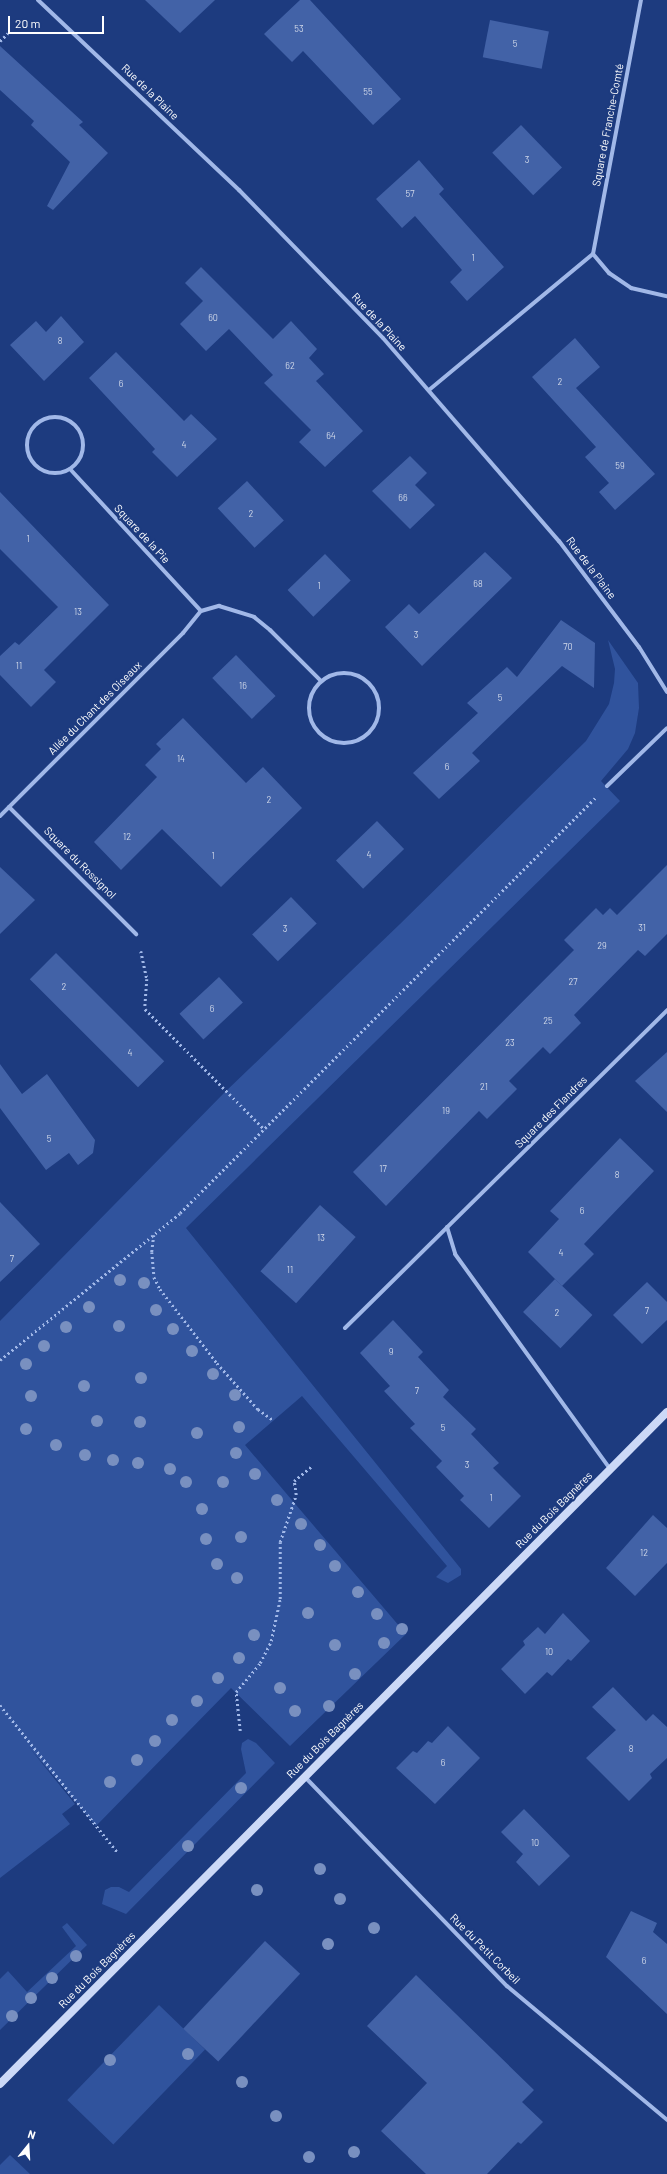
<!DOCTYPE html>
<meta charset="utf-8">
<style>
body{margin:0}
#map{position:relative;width:667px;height:2174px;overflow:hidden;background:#1d3b7f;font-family:Barlow,sans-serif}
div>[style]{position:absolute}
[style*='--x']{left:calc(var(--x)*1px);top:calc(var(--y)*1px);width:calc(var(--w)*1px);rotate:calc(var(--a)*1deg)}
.green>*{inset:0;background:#30539d;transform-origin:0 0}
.building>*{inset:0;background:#4262a7;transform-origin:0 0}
.path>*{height:2.5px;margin-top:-1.25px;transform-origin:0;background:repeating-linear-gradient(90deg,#a1b8e8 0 2px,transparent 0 5px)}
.street>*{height:4px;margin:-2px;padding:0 2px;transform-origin:2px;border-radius:2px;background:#a1b8e8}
.street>.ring{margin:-2px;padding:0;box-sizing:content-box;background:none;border:4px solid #a1b8e8;border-radius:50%}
.secondary>*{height:8px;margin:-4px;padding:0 4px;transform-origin:4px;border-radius:4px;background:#ccd9f7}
.trees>*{width:12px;height:12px;margin:-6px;border-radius:50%;background:#7990c0}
span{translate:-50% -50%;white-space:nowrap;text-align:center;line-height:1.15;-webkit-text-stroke:4px #1d3b7f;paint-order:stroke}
.number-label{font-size:9px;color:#d0d8e9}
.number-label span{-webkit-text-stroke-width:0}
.street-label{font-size:11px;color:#fff}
.north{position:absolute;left:8px;top:2126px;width:40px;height:40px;-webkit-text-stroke:3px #1d3b7f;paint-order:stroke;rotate:18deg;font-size:11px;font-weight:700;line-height:16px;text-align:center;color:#fff}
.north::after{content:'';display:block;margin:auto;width:14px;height:18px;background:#fff;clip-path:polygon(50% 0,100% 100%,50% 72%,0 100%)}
.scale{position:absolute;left:8px;top:16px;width:96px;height:18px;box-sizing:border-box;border:2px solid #fff;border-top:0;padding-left:5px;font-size:12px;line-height:14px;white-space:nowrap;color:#fff;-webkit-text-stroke:3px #1d3b7f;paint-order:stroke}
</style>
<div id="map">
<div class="green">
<i style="clip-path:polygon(608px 640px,638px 683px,639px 708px,635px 733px,628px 749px,601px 781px,620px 801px,186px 1228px,461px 1569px,461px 1575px,448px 1583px,436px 1577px,447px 1566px,302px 1396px,245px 1445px,406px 1634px,290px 1746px,231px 1688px,96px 1826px,28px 1746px,75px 1804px,62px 1814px,70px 1824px,0 1878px,0 1321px,225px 1092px,400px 924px,586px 741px,609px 704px,614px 683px,615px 669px)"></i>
<i style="clip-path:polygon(248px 1739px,256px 1743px,275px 1763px,126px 1914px,102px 1904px,105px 1890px,111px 1887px,119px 1887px,129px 1892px,246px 1773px,241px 1749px,242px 1743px)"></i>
<i style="clip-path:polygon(67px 1923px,87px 1945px,0 2030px,0 1979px,8px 1971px,27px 1992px,76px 1946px,62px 1927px)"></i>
<i style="left:159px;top:2005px;width:64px;height:132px;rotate:44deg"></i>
<i style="clip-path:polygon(10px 2155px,30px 2174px,0 2174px,0 2165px)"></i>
</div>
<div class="building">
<i style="clip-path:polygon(145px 0,215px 0,180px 33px)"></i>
<i style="clip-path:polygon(300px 0,310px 0,401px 99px,373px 125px,303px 51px,292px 62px,264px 34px)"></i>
<i style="left:490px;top:20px;width:60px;height:38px;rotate:11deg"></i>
<i style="clip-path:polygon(0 46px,83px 122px,79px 125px,108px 153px,53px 210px,47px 206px,70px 162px,31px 125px,34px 121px,0 90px)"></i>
<i style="left:521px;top:125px;width:59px;height:40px;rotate:46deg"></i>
<i style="clip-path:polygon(419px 160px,444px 189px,439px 194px,504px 267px,467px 301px,450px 282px,462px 270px,415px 216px,402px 228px,376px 199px)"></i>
<i style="clip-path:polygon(201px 267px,273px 339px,291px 321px,317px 349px,309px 358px,324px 374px,316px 381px,363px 431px,325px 467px,299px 442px,311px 430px,264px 383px,273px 375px,229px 329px,206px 351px,180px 324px,203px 301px,185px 283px)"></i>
<i style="clip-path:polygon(61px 316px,84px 342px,44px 381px,10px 345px,36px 321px,46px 332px)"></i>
<i style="clip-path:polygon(575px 338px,600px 367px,576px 388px,655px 474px,615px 510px,599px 492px,609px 483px,585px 457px,596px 447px,532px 377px)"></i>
<i style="clip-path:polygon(116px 352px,184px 421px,191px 414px,217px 439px,177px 477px,152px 452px,155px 449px,89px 378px)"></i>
<i style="clip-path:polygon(410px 456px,427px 473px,415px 485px,435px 505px,410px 529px,372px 491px)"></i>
<i style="left:247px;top:481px;width:54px;height:40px;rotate:47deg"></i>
<i style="clip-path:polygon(0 492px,109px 605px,44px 670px,56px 682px,31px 707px,0 675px,0 656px,15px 642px,19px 645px,58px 607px,0 549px)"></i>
<i style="clip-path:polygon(485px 552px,512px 578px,422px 666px,385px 627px,409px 604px,419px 614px)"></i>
<i style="left:325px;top:554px;width:37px;height:52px;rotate:46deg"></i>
<i style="clip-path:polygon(561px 620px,595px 643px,594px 688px,562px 666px,472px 753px,480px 761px,439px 799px,413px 773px,478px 713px,467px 703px,507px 667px,517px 677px)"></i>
<i style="left:236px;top:655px;width:57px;height:33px;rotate:46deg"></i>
<i style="clip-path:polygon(183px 718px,246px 783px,263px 767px,302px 808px,221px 887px,162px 829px,121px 870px,94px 842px,157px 777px,145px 765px,161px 749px,156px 744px)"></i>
<i style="left:377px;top:821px;width:39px;height:57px;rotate:46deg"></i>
<i style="clip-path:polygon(667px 865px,667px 934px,645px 956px,638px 950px,574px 1015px,581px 1023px,550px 1054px,543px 1047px,509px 1081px,517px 1089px,487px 1119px,479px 1111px,386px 1206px,353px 1172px,574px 950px,564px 940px,596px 908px,603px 915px,610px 908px,617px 915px)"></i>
<i style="clip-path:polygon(0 867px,35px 900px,0 934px)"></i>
<i style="left:291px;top:897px;width:37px;height:54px;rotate:46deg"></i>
<i style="left:56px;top:953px;width:153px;height:37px;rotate:45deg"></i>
<i style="left:219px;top:977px;width:35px;height:54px;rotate:47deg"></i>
<i style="clip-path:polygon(667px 1052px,667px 1112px,635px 1081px)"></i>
<i style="clip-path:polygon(0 1064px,22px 1094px,47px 1074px,95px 1140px,93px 1153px,78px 1165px,69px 1153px,46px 1170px,0 1108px)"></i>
<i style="clip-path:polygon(620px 1138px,654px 1171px,584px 1244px,594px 1254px,562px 1286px,528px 1252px,559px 1219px,550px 1211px)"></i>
<i style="clip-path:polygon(0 1202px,40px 1244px,0 1282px)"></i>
<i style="left:320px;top:1205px;width:48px;height:89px;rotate:42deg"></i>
<i style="left:555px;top:1279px;width:52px;height:46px;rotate:44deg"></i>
<i style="clip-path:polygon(647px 1282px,667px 1302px,667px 1320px,642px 1344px,613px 1315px)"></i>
<i style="clip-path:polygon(393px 1320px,423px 1352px,418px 1357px,449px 1390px,443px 1397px,476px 1429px,471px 1434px,499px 1463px,493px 1468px,521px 1496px,489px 1528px,460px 1500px,464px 1496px,436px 1467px,442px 1461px,410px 1428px,415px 1424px,384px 1391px,390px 1386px,360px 1353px)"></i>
<i style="clip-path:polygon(653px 1515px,667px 1528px,667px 1563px,635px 1596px,606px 1568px)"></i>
<i style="clip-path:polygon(563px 1613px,590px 1641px,571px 1661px,568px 1659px,552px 1676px,547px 1672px,525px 1694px,501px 1669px,525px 1645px,523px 1641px,538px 1627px,545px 1634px)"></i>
<i style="clip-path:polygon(613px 1687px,646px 1721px,653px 1714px,667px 1727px,667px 1758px,650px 1774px,652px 1778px,629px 1801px,586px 1758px,616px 1730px,592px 1707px)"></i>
<i style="clip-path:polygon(448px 1726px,480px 1758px,435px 1804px,396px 1768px,413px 1751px,417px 1753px,428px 1741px,432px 1743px)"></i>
<i style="clip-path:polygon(524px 1809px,570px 1856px,539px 1886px,516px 1862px,523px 1854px,501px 1832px)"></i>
<i style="clip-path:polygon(631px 1911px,657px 1923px,653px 1932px,667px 1944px,667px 2014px,606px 1957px)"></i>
<i style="left:265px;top:1941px;width:48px;height:120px;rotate:43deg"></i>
<i style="clip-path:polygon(416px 1975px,534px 2090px,522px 2102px,543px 2122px,521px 2144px,518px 2142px,487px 2174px,426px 2174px,381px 2131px,427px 2083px,367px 2026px)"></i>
</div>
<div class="path">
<i style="--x:0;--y:41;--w:11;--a:-45"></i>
<i style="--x:141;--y:951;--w:29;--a:78"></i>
<i style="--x:147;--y:979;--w:30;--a:94"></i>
<i style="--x:145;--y:1009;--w:170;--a:45.2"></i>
<i style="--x:154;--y:1235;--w:17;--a:97"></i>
<i style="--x:152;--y:1252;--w:25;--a:85"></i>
<i style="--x:154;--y:1277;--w:13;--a:63"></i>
<i style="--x:160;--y:1289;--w:93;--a:52.4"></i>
<i style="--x:217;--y:1363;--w:62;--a:48.3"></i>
<i style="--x:258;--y:1409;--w:19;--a:36"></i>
<i style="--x:0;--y:1360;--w:232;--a:-39.2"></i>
<i style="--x:180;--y:1213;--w:587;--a:-45"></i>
<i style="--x:0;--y:1705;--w:189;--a:51.4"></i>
<i style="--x:240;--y:1731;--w:39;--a:-96"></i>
<i style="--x:236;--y:1692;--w:38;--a:-50"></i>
<i style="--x:260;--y:1663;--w:25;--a:-63"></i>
<i style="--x:271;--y:1641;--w:43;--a:-77.9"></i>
<i style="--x:280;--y:1599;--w:57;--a:-90"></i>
<i style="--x:280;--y:1542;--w:50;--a:-71.2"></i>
<i style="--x:296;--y:1495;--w:14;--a:-98"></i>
<i style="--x:294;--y:1481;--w:23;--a:-40"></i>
</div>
<div class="street">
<i style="--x:38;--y:0;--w:277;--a:43.4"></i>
<i style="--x:239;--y:190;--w:206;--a:45.8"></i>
<i style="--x:383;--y:338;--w:269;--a:49.1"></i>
<i style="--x:559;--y:541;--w:133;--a:53"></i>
<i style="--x:639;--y:647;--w:53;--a:58.1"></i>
<i style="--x:593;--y:254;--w:25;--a:50"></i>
<i style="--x:609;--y:273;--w:27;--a:34"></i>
<i style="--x:631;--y:288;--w:37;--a:13"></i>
<i style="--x:429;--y:390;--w:213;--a:-39.7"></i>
<i style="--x:593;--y:254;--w:258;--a:-79.3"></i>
<i class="ring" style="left:27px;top:417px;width:52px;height:52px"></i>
<i style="--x:70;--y:469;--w:193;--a:47.3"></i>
<i class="ring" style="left:309px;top:673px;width:66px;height:66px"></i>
<i style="--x:607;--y:786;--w:83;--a:-44"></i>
<i style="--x:9;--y:807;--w:180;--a:45"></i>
<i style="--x:0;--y:816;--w:259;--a:-45"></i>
<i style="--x:183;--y:633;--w:28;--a:-51"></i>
<i style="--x:201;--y:611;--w:19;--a:-16"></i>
<i style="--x:219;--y:606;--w:37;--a:17"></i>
<i style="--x:254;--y:617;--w:21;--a:39"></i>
<i style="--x:270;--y:630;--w:72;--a:45"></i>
<i style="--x:447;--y:1227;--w:28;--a:73"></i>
<i style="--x:455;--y:1254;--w:265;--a:54.2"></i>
<i style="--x:345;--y:1328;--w:453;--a:-44.6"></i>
<i style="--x:305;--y:1777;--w:291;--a:46"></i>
<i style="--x:507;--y:1986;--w:209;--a:39.9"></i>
</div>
<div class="secondary">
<i style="--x:0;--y:2084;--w:947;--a:-45.21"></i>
</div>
<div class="trees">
<i style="left:120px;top:1280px"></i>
<i style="left:144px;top:1283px"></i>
<i style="left:89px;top:1307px"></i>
<i style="left:156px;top:1310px"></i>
<i style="left:119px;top:1326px"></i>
<i style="left:66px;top:1327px"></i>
<i style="left:173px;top:1329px"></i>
<i style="left:44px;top:1346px"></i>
<i style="left:192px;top:1351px"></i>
<i style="left:26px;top:1364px"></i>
<i style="left:213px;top:1374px"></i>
<i style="left:141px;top:1378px"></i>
<i style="left:84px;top:1386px"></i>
<i style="left:235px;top:1395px"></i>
<i style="left:31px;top:1396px"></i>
<i style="left:97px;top:1421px"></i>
<i style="left:140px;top:1422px"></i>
<i style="left:239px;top:1427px"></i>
<i style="left:26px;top:1429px"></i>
<i style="left:197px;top:1433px"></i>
<i style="left:56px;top:1445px"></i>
<i style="left:236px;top:1453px"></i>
<i style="left:85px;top:1455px"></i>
<i style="left:113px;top:1460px"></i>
<i style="left:138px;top:1463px"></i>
<i style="left:170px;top:1469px"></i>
<i style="left:255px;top:1474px"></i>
<i style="left:186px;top:1482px"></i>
<i style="left:223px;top:1482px"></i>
<i style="left:277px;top:1500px"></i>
<i style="left:202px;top:1509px"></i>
<i style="left:301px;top:1524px"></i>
<i style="left:241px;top:1537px"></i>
<i style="left:206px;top:1539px"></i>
<i style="left:320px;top:1545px"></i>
<i style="left:217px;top:1564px"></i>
<i style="left:335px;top:1566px"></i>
<i style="left:237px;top:1578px"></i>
<i style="left:358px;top:1592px"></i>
<i style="left:308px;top:1613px"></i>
<i style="left:377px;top:1614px"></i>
<i style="left:402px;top:1629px"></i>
<i style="left:254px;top:1635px"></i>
<i style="left:384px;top:1643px"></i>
<i style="left:335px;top:1645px"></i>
<i style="left:239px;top:1658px"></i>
<i style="left:355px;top:1674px"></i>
<i style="left:218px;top:1678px"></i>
<i style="left:280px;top:1688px"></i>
<i style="left:197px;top:1701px"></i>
<i style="left:329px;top:1706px"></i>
<i style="left:295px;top:1711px"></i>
<i style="left:172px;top:1720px"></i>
<i style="left:155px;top:1741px"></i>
<i style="left:137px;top:1760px"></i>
<i style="left:110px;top:1782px"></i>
<i style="left:241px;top:1788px"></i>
<i style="left:188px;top:1846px"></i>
<i style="left:320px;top:1869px"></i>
<i style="left:257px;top:1890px"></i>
<i style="left:340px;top:1899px"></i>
<i style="left:374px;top:1928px"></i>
<i style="left:328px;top:1944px"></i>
<i style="left:76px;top:1956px"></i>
<i style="left:52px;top:1978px"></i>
<i style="left:31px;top:1998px"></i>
<i style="left:12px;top:2016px"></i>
<i style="left:188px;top:2054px"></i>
<i style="left:110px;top:2060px"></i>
<i style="left:242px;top:2082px"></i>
<i style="left:276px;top:2116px"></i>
<i style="left:354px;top:2152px"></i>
<i style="left:309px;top:2157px"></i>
</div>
<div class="number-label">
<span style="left:299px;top:29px">53</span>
<span style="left:515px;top:44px">5</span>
<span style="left:368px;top:92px">55</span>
<span style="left:527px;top:160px">3</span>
<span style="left:410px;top:194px">57</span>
<span style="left:473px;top:258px">1</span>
<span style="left:213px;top:318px">60</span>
<span style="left:60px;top:341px">8</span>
<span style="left:290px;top:366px">62</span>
<span style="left:560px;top:382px">2</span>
<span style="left:121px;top:384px">6</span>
<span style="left:331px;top:436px">64</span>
<span style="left:184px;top:445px">4</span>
<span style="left:620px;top:466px">59</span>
<span style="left:403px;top:498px">66</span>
<span style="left:251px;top:514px">2</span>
<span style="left:28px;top:539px">1</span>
<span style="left:478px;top:584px">68</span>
<span style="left:319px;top:586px">1</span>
<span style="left:78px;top:612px">13</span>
<span style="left:416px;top:635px">3</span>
<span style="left:568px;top:647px">70</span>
<span style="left:19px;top:666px">11</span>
<span style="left:243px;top:686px">16</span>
<span style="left:500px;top:698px">5</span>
<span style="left:181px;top:759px">14</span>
<span style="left:447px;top:767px">6</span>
<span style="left:269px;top:800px">2</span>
<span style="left:127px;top:837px">12</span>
<span style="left:369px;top:855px">4</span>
<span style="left:213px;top:856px">1</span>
<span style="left:642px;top:928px">31</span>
<span style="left:285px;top:929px">3</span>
<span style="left:602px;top:946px">29</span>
<span style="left:573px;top:982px">27</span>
<span style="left:64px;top:987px">2</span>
<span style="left:212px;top:1009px">6</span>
<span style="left:548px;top:1021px">25</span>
<span style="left:510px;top:1043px">23</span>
<span style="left:130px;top:1053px">4</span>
<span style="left:484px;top:1087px">21</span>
<span style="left:446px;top:1111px">19</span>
<span style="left:49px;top:1139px">5</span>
<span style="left:383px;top:1169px">17</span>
<span style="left:617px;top:1175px">8</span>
<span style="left:582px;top:1211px">6</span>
<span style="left:321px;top:1238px">13</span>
<span style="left:561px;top:1253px">4</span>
<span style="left:12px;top:1259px">7</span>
<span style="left:290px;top:1270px">11</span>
<span style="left:647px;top:1311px">7</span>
<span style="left:557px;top:1313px">2</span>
<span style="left:391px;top:1352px">9</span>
<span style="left:417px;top:1391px">7</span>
<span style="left:443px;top:1428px">5</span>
<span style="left:467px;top:1465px">3</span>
<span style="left:491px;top:1498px">1</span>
<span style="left:644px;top:1553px">12</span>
<span style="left:549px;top:1652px">10</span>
<span style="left:631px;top:1749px">8</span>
<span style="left:443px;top:1763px">6</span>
<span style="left:535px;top:1843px">10</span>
<span style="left:644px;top:1961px">6</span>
</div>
<div class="street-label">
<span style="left:150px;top:92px;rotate:44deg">Rue de la Plaine</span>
<span style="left:608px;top:125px;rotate:-79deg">Square de Franche-Comté</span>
<span style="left:379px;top:322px;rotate:47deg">Rue de la Plaine</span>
<span style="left:142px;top:534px;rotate:47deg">Square de la Pie</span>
<span style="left:591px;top:568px;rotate:53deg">Rue de la Plaine</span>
<span style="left:95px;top:708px;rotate:-45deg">Allée du Chant des Oiseaux</span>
<span style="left:80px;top:863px;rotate:45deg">Square du Rossignol</span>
<span style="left:551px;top:1112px;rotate:-45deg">Square des Flandres</span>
<span style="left:554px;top:1510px;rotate:-45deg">Rue du Bois Bagnères</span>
<span style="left:325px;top:1740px;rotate:-45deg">Rue du Bois Bagnères</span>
<span style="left:485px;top:1949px;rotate:45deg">Rue du Petit Corbeil</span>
<span style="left:97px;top:1970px;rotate:-45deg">Rue du Bois Bagnères</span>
</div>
<div class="north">N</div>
<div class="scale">20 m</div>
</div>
